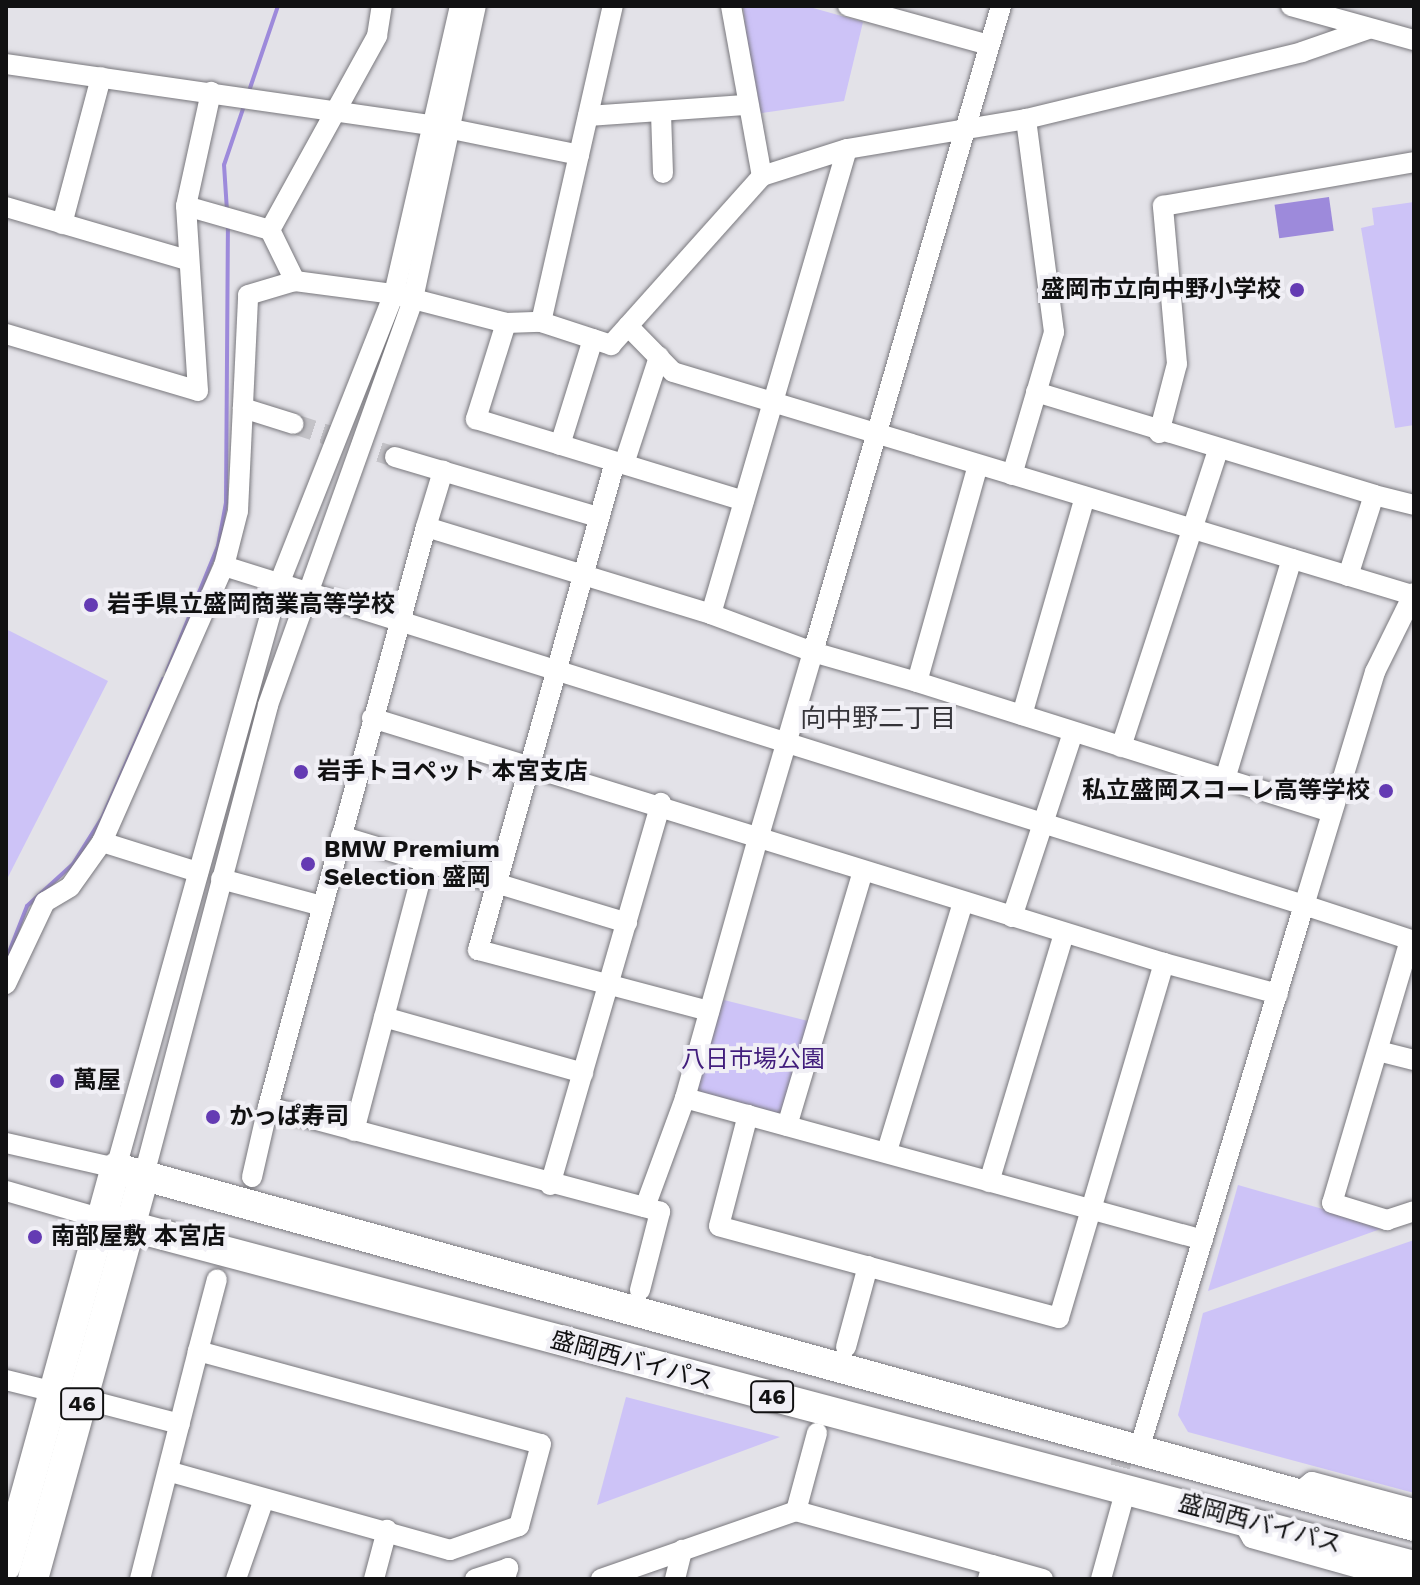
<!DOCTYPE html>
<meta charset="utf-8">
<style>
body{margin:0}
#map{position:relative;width:1420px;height:1585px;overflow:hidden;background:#e3e2e8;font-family:"Work Sans","Noto Sans JP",sans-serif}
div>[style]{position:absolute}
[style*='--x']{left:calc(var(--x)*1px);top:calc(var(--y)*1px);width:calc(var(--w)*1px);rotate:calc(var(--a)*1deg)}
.green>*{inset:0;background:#cdc3f7;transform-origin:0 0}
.water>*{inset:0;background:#9d8adb;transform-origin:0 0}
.stream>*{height:4px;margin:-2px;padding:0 2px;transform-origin:2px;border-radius:2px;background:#9d8adb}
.minor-tunnel>*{height:20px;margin-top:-10px;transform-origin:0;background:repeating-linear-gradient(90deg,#c4c3c8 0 20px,transparent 0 30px)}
.roads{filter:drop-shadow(0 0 2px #79787d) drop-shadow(0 0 2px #79787d)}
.minor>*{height:20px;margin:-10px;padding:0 10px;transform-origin:10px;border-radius:10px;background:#fff}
.highway>*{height:30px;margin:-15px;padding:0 15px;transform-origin:15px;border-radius:15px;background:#fff}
.dots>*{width:22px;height:22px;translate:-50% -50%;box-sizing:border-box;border:4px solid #f0eff5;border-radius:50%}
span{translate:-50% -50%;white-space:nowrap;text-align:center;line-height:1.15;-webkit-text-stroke:8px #f0eff5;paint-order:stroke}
.shield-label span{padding:2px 6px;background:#f0eff5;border:2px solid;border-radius:6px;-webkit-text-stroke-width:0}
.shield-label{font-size:22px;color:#111112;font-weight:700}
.poi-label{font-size:24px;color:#111112;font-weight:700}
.right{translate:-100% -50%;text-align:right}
.left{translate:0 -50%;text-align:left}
.park-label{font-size:24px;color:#411d7c}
.street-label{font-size:24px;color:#111112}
.neighbourhood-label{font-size:26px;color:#36353a}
.frame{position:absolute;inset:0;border:8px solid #111112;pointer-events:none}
</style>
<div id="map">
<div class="green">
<i style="clip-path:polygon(743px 6px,806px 6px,863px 22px,844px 101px,755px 114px)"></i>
<i style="clip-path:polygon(1414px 202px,1414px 425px,1395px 428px,1361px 228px,1374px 225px,1372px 208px)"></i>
<i style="clip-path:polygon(6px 629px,108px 681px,6px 881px)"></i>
<i style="left:720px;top:999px;width:96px;height:100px;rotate:14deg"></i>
<i style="clip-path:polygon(1238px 1185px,1386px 1227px,1208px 1291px)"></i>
<i style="clip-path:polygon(1414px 1240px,1414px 1493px,1188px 1432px,1178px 1415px,1203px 1313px)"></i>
<i style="clip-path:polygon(626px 1397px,780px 1437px,597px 1505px)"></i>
</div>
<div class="water">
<i style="left:1329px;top:197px;width:34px;height:55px;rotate:82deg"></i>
</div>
<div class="stream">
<i style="--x:249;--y:91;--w:90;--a:-71.2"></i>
<i style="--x:227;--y:211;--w:46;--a:-93.7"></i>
<i style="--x:224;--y:165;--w:65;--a:-71.3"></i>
<i style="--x:167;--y:671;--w:135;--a:-67.8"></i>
<i style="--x:218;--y:546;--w:44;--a:-79.5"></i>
<i style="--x:226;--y:503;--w:279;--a:-89.6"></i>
<i style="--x:6;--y:960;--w:58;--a:-68.7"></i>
<i style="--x:27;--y:906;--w:62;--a:-42.4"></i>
<i style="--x:73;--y:864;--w:54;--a:-57.8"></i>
<i style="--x:102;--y:818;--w:152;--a:-66.3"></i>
</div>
<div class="minor-tunnel">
<i style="--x:294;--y:424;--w:106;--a:18.1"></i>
<i style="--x:1113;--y:1496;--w:67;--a:-76.2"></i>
</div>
<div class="roads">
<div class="minor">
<i style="--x:731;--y:6;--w:173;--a:79.7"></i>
<i style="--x:848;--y:6;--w:146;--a:15.5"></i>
<i style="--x:1291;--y:6;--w:128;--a:15.5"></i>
<i style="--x:6;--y:64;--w:435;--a:8.2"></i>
<i style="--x:437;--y:126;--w:145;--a:11.5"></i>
<i style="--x:661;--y:113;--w:60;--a:88.1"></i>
<i style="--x:588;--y:116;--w:157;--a:-4"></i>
<i style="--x:186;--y:206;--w:87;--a:15.9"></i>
<i style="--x:270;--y:230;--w:222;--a:-61.1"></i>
<i style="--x:377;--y:36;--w:30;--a:-81"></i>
<i style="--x:6;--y:207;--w:189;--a:16.3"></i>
<i style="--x:62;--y:224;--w:152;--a:-75.1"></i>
<i style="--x:270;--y:230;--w:57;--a:63.9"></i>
<i style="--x:541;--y:322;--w:324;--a:-77.2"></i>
<i style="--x:506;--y:323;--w:101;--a:107.4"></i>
<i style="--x:476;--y:419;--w:280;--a:17"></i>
<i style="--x:628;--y:326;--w:64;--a:45.6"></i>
<i style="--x:673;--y:372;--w:772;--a:16.79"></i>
<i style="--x:6;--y:334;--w:200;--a:16.5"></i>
<i style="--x:198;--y:391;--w:185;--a:-93.7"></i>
<i style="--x:186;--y:206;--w:117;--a:-77.6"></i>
<i style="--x:1036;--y:392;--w:353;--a:16.9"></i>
<i style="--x:1374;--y:495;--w:85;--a:107.8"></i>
<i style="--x:243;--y:408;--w:53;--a:17.4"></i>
<i style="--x:1159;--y:433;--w:71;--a:-75.4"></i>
<i style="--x:1177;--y:364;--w:159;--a:-95.1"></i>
<i style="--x:1163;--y:206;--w:255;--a:-9.9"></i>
<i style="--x:560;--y:445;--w:111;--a:-72.7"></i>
<i style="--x:395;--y:457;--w:212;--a:16.5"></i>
<i style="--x:615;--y:462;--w:507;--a:105.68"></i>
<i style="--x:478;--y:950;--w:239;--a:14.8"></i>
<i style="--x:624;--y:464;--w:113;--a:-71.9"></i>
<i style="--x:978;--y:465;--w:225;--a:105.7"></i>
<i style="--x:917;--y:682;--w:323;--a:17.5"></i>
<i style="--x:1225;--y:779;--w:230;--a:-73.1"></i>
<i style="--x:1012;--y:475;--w:149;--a:-73.6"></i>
<i style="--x:1054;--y:332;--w:215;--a:-97.5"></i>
<i style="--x:1374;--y:495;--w:41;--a:14"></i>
<i style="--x:426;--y:527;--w:59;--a:-73.1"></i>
<i style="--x:224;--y:566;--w:1132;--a:17.43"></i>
<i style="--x:1304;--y:905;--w:573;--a:106.85"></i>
<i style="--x:1414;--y:593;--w:88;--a:116.3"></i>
<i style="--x:1375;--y:672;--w:244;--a:106.9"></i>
<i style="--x:1304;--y:905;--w:116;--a:18.1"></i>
<i style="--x:711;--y:614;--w:484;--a:-73.7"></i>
<i style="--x:917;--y:682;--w:108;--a:-163.9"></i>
<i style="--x:813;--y:652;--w:109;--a:-159.6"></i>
<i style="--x:711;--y:614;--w:298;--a:-163"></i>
<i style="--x:426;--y:527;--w:601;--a:105.24"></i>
<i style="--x:268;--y:1107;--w:390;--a:14.9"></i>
<i style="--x:645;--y:1207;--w:116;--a:-69.8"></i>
<i style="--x:685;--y:1098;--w:269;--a:-74.3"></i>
<i style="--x:758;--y:839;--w:195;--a:-73.6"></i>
<i style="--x:813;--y:652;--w:673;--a:-73.77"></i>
<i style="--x:1022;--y:715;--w:227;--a:-73.9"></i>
<i style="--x:372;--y:718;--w:829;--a:17.19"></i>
<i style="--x:1164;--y:963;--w:370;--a:106.5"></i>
<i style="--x:1059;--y:1318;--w:352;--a:-164.9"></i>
<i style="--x:719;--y:1226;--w:115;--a:-75.4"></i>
<i style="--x:1121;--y:747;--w:312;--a:-71.9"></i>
<i style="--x:1225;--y:779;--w:111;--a:17.3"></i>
<i style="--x:341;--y:836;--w:299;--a:16.9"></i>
<i style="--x:102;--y:842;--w:101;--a:17.4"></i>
<i style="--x:221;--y:879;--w:105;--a:15"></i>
<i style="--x:1012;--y:917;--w:194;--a:-71.7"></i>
<i style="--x:1410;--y:940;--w:274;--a:106.5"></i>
<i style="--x:1332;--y:1203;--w:58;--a:17.2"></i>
<i style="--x:1387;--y:1220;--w:28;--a:-18"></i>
<i style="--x:1164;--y:963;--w:118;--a:15.2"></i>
<i style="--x:6;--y:984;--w:91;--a:-64.6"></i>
<i style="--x:45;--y:902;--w:29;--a:-31"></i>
<i style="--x:70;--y:887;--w:55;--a:-54.6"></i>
<i style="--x:102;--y:842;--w:302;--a:-66.2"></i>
<i style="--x:224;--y:566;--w:57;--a:-75.7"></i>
<i style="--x:238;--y:511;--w:216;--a:-87.3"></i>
<i style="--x:248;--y:295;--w:49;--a:-16.6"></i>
<i style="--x:295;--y:281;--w:100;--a:7.5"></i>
<i style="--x:394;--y:294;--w:116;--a:14.5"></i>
<i style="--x:506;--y:323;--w:35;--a:-2"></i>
<i style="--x:541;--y:322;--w:74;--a:18.2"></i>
<i style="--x:611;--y:345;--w:227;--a:-48.2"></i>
<i style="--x:762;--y:176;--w:89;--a:-17.6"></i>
<i style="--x:847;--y:149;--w:181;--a:-9.5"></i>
<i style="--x:1026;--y:119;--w:284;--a:-13.6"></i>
<i style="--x:1302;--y:52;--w:70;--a:-19.2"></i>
<i style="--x:384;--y:1017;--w:207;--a:15.7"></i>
<i style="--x:1378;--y:1051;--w:37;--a:14"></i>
<i style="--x:685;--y:1098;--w:537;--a:15.33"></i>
<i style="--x:787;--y:1126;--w:266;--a:-73.4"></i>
<i style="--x:354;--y:1131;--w:278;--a:-75.2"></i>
<i style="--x:6;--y:1143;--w:113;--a:12.8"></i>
<i style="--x:116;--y:1168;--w:606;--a:-74.41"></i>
<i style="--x:279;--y:584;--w:312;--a:-68.4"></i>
<i style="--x:394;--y:294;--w:295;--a:-77.1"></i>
<i style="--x:887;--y:1151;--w:260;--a:-73"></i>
<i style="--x:144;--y:1175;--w:486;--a:-75.2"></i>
<i style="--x:268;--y:705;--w:431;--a:-70.3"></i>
<i style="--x:413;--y:299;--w:300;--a:-77.9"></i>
<i style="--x:252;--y:1177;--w:72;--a:-77.1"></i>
<i style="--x:989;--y:1182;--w:260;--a:-73.2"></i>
<i style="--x:550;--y:1185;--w:398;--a:-73.8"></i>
<i style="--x:6;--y:1191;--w:101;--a:16.1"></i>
<i style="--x:640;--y:1290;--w:81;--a:-75.6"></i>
<i style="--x:660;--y:1212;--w:16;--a:-162"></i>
<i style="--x:846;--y:1347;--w:84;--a:-74.8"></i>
<i style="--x:198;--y:1351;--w:74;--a:-75.2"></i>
<i style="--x:6;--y:1380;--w:50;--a:13.8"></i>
<i style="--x:84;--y:1399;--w:99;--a:14.6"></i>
<i style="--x:1297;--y:1494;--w:19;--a:-39"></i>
<i style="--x:1312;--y:1482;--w:106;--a:14.8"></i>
<i style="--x:796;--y:1511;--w:81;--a:-74.9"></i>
<i style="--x:1248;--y:1531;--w:8;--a:60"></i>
<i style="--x:1252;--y:1538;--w:152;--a:15.7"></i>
<i style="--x:992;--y:1565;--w:53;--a:15.4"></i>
<i style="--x:140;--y:1579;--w:235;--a:-75.7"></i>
<i style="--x:198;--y:1351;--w:355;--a:15.2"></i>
<i style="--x:541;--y:1444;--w:85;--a:105"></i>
<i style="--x:519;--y:1526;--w:73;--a:160.8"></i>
<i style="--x:450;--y:1550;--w:293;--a:-164.4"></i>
<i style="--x:236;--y:1579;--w:85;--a:-70.7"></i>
<i style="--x:374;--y:1579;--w:51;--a:-75.1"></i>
<i style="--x:475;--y:1579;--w:35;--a:-18"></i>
<i style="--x:508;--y:1568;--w:11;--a:105"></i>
<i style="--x:601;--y:1579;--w:207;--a:-19.2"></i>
<i style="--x:796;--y:1511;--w:203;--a:15.4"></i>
<i style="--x:992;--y:1565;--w:15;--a:106"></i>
<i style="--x:675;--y:1579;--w:30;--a:-76"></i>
<i style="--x:1101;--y:1579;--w:93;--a:-74.5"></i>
</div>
<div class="highway">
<i style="--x:103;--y:1219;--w:1356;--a:14.83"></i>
<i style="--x:6;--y:1566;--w:413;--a:-74.6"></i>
<i style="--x:116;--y:1168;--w:1346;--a:15.42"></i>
<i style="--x:33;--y:1579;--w:419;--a:-74.6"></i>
</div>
</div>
<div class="dots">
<i style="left:1297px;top:290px;background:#643bb3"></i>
<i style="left:91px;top:605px;background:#643bb3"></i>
<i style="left:301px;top:772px;background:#643bb3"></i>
<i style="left:1386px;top:791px;background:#643bb3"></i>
<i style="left:308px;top:864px;background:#643bb3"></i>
<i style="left:57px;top:1081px;background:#643bb3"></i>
<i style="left:213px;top:1117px;background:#643bb3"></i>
<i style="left:35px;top:1237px;background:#643bb3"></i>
</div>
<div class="shield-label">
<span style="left:772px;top:1397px">46</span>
<span style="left:82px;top:1404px">46</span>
</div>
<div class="poi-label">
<span class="right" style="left:1281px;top:290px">盛岡市立向中野小学校</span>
<span class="left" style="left:107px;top:605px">岩手県立盛岡商業高等学校</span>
<span class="left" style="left:317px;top:772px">岩手トヨペット 本宮支店</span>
<span class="right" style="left:1370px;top:791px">私立盛岡スコーレ高等学校</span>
<span class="left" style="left:324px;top:864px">BMW Premium<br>Selection 盛岡</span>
<span class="left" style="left:73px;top:1081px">萬屋</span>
<span class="left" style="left:229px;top:1117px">かっぱ寿司</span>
<span class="left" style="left:51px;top:1237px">南部屋敷 本宮店</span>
</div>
<div class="park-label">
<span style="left:753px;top:1060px">八日市場公園</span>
</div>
<div class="street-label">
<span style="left:632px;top:1361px;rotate:15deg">盛岡西バイパス</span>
<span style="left:1260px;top:1524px;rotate:15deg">盛岡西バイパス</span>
</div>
<div class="neighbourhood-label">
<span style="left:878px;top:719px">向中野二丁目</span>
</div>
<div class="frame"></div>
</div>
